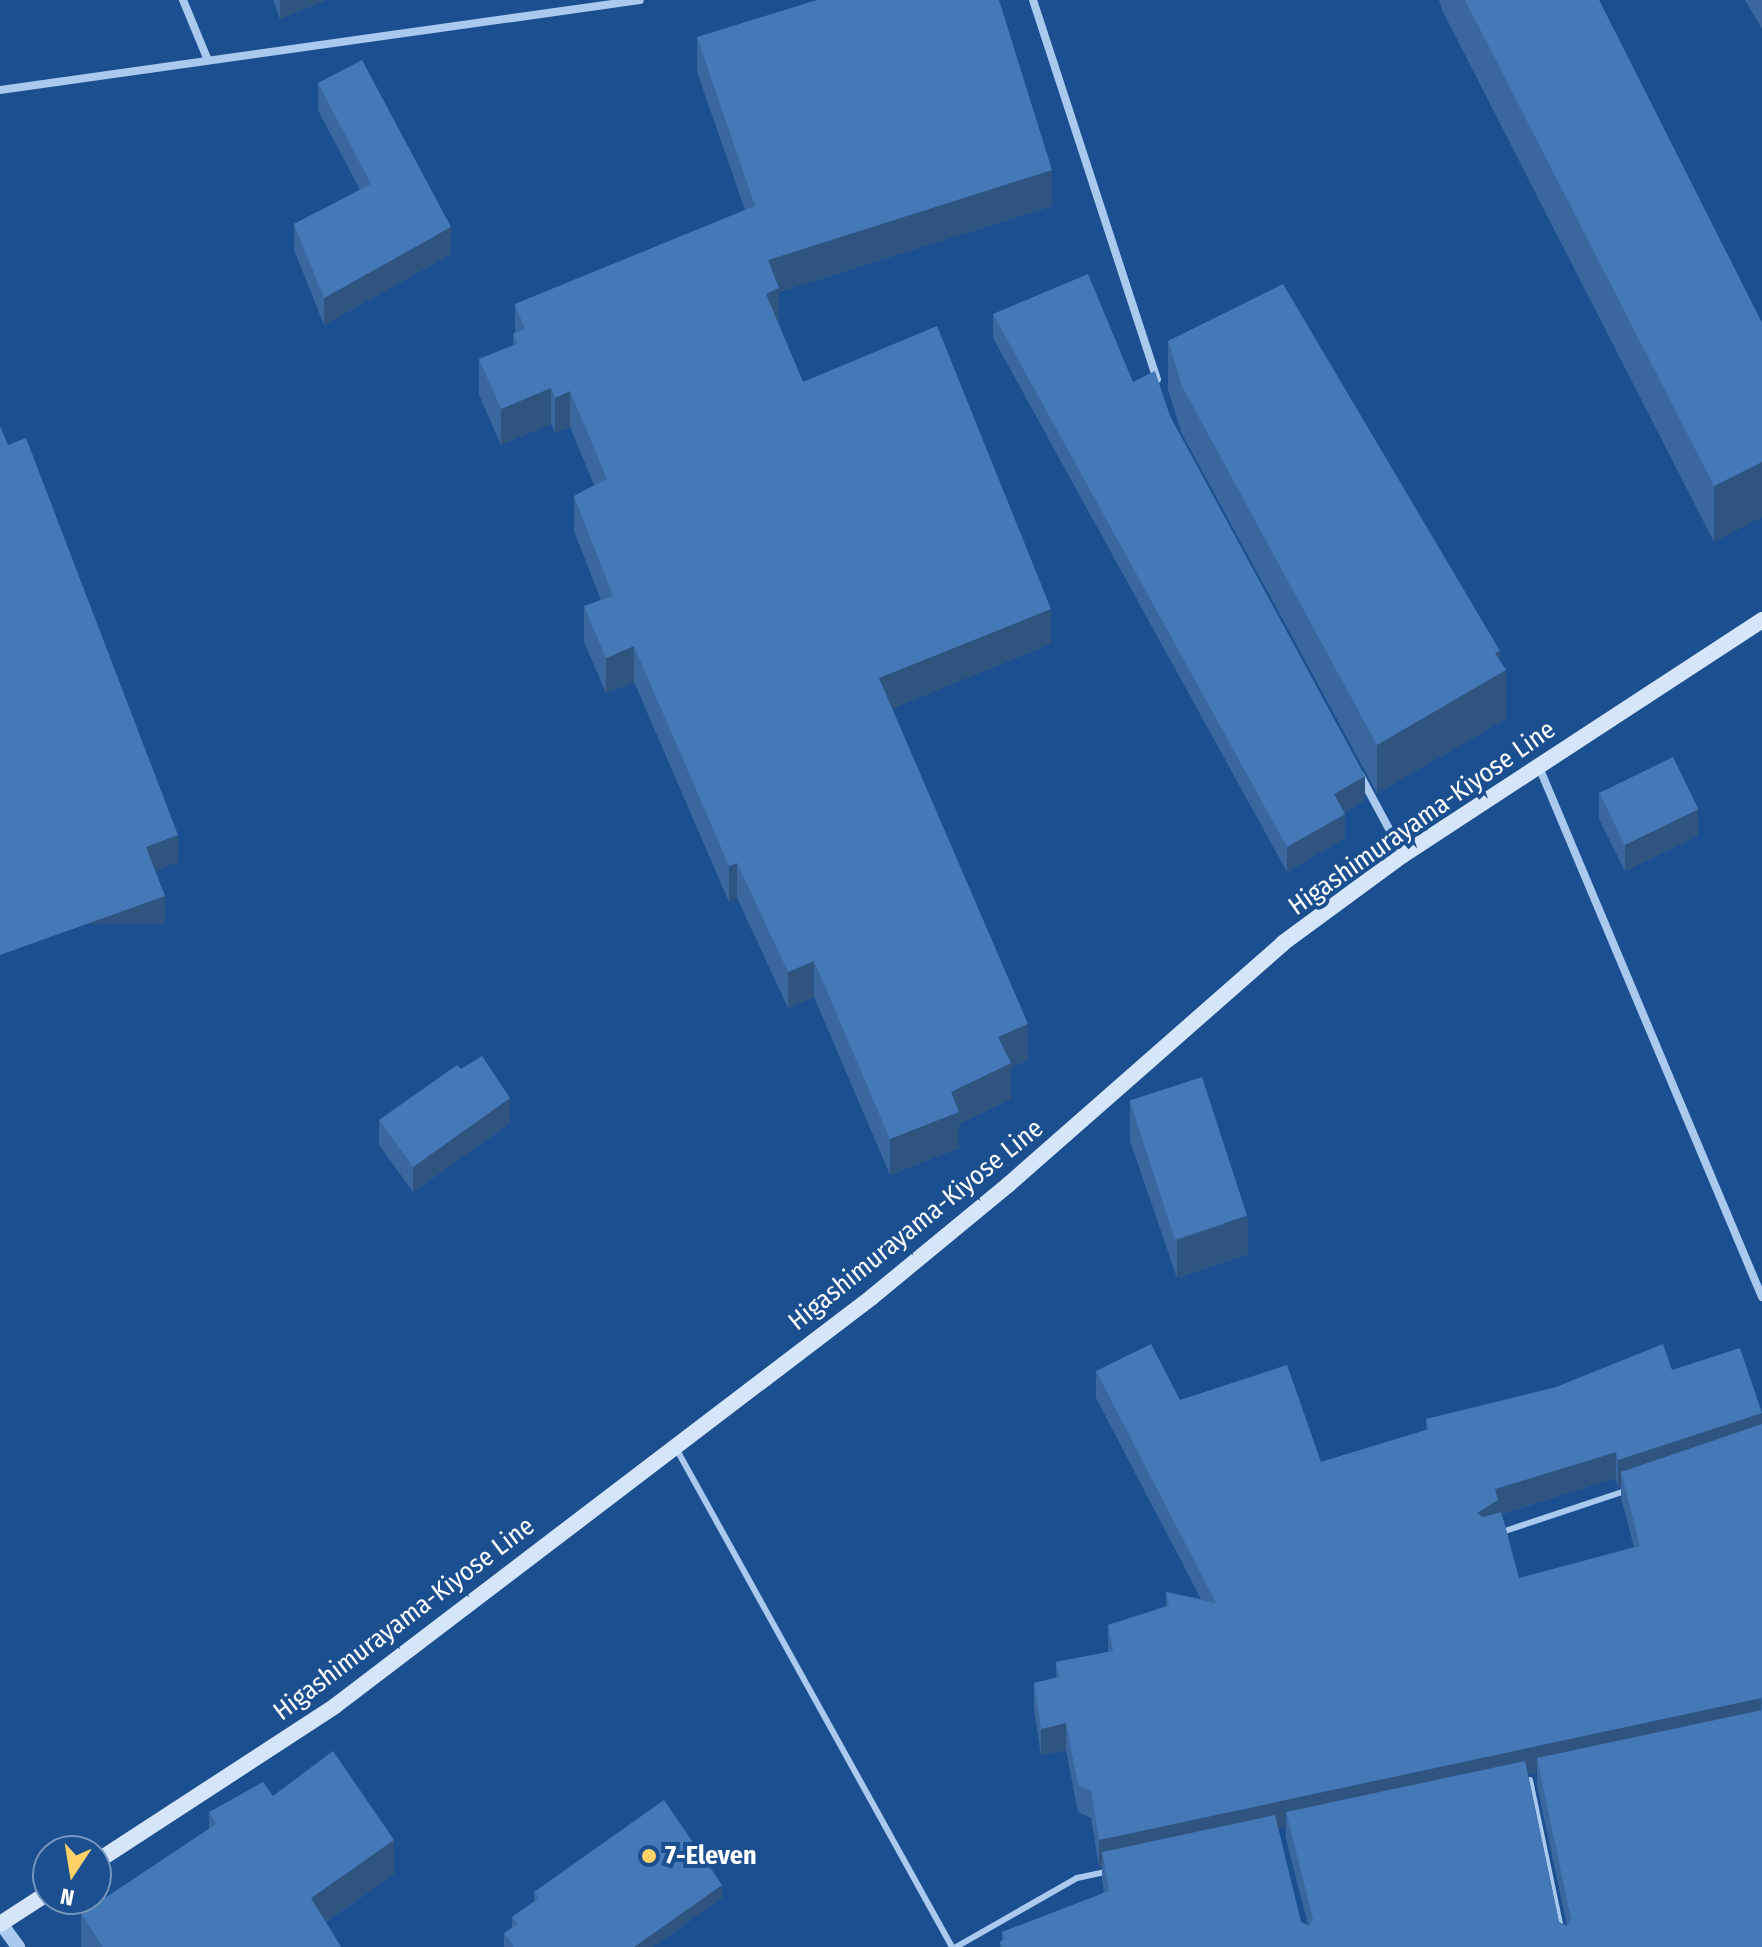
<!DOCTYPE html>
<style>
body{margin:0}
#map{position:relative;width:1762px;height:1947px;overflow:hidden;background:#1b4f8f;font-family:"Fira Sans Condensed",sans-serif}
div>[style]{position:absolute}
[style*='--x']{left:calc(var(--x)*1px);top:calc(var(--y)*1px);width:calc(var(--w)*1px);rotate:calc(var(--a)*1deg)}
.service>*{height:6px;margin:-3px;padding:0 3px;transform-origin:3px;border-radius:3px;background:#a9c9ee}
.minor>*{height:8px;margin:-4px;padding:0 4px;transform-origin:4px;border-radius:4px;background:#a9c9ee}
.tertiary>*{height:14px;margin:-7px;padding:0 7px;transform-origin:7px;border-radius:7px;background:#a9c9ee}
.secondary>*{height:16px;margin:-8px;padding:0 8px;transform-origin:8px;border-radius:8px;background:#d6e6fa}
.wall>*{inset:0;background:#3a679d}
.shaded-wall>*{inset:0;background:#305480;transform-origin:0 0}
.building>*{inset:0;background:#4478b7;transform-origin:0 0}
.dots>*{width:22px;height:22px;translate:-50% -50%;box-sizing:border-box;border:4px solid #1b4f8f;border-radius:50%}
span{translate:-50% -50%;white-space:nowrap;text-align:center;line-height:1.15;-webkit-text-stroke:8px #1b4f8f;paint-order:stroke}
.street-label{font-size:26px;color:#fff}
.poi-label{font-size:26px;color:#fff;font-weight:700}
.left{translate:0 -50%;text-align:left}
.north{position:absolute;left:32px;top:1835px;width:80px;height:80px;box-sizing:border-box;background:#1b4f8f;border:2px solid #7695bc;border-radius:50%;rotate:192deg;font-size:22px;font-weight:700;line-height:32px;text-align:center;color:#fff}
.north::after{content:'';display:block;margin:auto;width:28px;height:36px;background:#ffd166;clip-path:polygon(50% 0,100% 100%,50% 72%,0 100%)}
</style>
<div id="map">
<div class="service">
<i style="--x:677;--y:1450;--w:568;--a:61.04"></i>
<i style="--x:1502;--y:1532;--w:133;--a:-18.4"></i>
<i style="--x:1530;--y:1780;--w:151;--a:78.2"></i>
<i style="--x:956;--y:1947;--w:139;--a:-29.7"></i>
<i style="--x:1077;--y:1878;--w:33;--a:-12"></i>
</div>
<div class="minor">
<i style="--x:183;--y:0;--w:63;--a:67.5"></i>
<i style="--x:1033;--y:0;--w:399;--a:71.9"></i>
<i style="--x:0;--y:90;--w:646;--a:-8"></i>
<i style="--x:1539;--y:767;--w:575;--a:67.18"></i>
<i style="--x:1360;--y:775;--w:91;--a:61.7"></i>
</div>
<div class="tertiary">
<i style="--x:0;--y:1922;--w:31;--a:54"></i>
</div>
<div class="secondary">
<i style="--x:96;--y:1862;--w:285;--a:-33.1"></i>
<i style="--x:335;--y:1706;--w:675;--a:-37.29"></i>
<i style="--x:872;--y:1297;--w:176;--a:-39.5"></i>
<i style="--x:1008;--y:1185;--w:366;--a:-41.3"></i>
<i style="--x:1283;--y:943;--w:149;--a:-36.3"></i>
<i style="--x:1403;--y:855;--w:429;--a:-33.2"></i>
<i style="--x:0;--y:1924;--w:57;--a:-32.9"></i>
</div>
<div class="wall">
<i style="clip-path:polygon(273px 0,326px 0,280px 19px)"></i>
<i style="clip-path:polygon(1439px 0,1599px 0,1762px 323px,1714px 542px,1442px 10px)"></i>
<i style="clip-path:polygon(1745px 0,1762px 0,1762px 29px)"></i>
<i style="clip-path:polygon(697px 37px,1052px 206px,779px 292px,778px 324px,803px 382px,1051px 644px,892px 708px,1028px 1060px,1011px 1067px,1011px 1099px,959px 1124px,959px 1148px,890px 1175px,814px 997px,788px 1008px,737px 898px,729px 902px,634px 682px,606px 693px,584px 642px,584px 606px,601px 600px,574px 531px,574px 496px,594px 485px,570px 427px,555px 433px,551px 424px,501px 445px,479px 395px,479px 359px,513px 345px,513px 334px,515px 333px,515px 304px,745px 210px,697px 72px)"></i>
<i style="clip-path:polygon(318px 83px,451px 254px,324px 325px,294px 250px,294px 224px,360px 190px,318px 110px)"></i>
<i style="clip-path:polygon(993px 314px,1133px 382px,1170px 416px,1365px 800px,1344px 812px,1345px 838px,1287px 872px,993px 338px)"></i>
<i style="clip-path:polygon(1168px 341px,1500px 661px,1506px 719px,1377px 793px,1182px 434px,1168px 390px)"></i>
<i style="clip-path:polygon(1599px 792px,1698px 836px,1625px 871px,1599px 819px)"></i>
<i style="clip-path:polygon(461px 1069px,510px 1123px,413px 1192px,379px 1145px,379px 1120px)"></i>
<i style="clip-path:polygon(1130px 1102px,1248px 1254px,1177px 1278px,1130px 1141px)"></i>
<i style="clip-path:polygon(evenodd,1672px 1370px,1762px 1424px,1762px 1947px,1000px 1947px,1000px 1942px,1002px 1941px,1002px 1932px,1104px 1893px,1102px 1879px,1102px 1867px,1099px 1867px,1091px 1818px,1078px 1812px,1066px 1750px,1041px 1755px,1034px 1710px,1034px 1683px,1056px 1678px,1056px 1662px,1108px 1652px,1108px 1625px,1166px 1606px,1166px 1592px,1201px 1599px,1096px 1398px,1096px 1371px,1180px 1400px,1321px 1462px,1426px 1430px,1426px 1419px,1672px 1370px,1616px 1478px,1618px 1487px,1621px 1486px,1621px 1498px,1634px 1547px,1519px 1578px,1502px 1514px,1616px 1478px,1672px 1370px,1537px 1772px,1537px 1785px,1567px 1926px,1559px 1922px,1528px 1774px,1537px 1772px,1672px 1370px,1286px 1827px,1286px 1839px,1308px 1925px,1301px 1922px,1278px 1828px,1286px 1827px)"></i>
<i style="clip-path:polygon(273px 1796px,394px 1874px,326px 1922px,341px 1947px,81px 1947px,81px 1914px,209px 1829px,209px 1812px)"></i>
<i style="clip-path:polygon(534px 1892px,722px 1898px,653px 1947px,504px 1947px,504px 1933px,512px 1928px,512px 1917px,534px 1902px)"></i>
</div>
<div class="shaded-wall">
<i style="clip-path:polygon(280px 0,326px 0,280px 19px)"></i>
<i style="clip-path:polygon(1052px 170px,1052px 206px,779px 292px,779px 324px,766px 329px,768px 260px)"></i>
<i style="clip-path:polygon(451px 227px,451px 254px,324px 325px,324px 298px)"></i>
<i style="clip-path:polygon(551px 388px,551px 424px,501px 445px,501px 409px)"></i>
<i style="clip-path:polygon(570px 391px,570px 427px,555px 433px,555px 398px)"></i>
<i style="clip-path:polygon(1762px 462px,1762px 517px,1714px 542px,1714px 486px)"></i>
<i style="clip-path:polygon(1051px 609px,1051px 644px,879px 714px,879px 678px)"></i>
<i style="clip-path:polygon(634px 646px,634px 682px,606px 693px,606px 658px)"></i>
<i style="clip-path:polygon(1500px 651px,1500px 674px,1506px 670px,1506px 719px,1377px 793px,1377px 745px)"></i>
<i style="clip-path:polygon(1365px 776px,1365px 800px,1334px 819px,1334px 794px)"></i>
<i style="clip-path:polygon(1698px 809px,1698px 836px,1625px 871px,1625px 844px)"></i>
<i style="clip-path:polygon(1345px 814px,1345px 838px,1287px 872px,1287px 847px)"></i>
<i style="clip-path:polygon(178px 835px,178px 862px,146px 875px,146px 847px)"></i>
<i style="clip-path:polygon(737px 863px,737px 898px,729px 902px,729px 866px)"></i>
<i style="left:165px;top:896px;width:28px;height:175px;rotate:90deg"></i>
<i style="clip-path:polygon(814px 961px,814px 997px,788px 1008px,788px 972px)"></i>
<i style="clip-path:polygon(1028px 1024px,1028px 1060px,1011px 1067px,1011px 1099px,959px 1124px,959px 1148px,890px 1175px,890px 1139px,951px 1092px,998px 1037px)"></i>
<i style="clip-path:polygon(510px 1098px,510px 1123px,413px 1192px,413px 1167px)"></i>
<i style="clip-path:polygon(1248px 1216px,1248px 1254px,1177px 1278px,1177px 1240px)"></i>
<i style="clip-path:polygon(1762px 1413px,1762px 1439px,1621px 1472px,1621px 1486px,1618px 1487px,1618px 1460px)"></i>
<i style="clip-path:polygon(1616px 1452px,1616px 1478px,1498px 1515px,1477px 1539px,1477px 1513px,1495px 1489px)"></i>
<i style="clip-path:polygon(1761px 1698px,1761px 1724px,1537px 1758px,1537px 1772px,1290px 1826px,1286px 1812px,1286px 1827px,1104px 1866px,1102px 1852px,1102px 1867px,1099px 1867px,1099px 1840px)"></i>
<i style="clip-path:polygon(1066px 1723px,1066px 1750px,1041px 1755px,1041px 1729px)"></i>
<i style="clip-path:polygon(394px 1840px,394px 1874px,311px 1932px,311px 1898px)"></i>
<i style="clip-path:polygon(722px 1885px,722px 1898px,653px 1947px,634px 1947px)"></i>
</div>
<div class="building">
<i style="clip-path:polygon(817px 0,999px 0,1052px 170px,768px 260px,779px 288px,766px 294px,803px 382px,937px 326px,1051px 609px,879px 678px,1028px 1024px,998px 1037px,1011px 1063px,951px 1092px,959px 1112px,890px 1139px,814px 961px,788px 972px,737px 863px,729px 866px,634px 646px,606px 658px,584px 606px,613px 596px,574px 496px,607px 479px,570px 391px,555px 398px,551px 388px,501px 409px,479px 359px,517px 344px,513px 334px,525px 329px,515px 304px,755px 206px,697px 37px)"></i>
<i style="clip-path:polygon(1465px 0,1599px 0,1762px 323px,1762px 462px,1714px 486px)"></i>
<i style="clip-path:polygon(362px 60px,451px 227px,324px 298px,294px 224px,371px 184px,318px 83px)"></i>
<i style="clip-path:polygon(1088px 274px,1133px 382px,1155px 371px,1170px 416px,1365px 776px,1334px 794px,1345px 814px,1287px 847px,993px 314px)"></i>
<i style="clip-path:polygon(1283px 284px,1500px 651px,1495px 653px,1506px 670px,1377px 745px,1182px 386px,1168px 341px)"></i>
<i style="clip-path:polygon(0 426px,8px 445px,26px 438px,178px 835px,146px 847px,165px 896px,0 955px)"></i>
<i style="left:1673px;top:757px;width:58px;height:82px;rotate:64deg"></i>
<i style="clip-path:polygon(482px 1056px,510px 1098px,413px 1167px,379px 1120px,457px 1065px,461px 1069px)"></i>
<i style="left:1202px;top:1077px;width:146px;height:76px;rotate:72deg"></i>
<i style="clip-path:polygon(1151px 1344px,1180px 1400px,1287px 1365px,1321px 1462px,1429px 1429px,1426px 1419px,1556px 1387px,1663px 1344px,1672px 1370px,1740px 1348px,1762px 1413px,1618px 1460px,1616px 1452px,1495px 1489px,1498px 1500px,1477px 1513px,1483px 1517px,1501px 1512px,1519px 1578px,1640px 1546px,1621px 1472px,1762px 1424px,1762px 1698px,1761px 1698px,1099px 1840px,1091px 1791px,1078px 1785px,1066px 1723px,1041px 1729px,1034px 1683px,1059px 1677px,1056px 1662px,1113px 1651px,1108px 1625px,1169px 1606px,1166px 1592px,1216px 1603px,1096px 1371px)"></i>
<i style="clip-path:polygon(1762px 1710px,1762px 1947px,1002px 1947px,1000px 1942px,1005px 1939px,1002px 1932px,1109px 1891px,1102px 1852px,1275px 1815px,1301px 1922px,1309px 1926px,1313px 1919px,1286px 1812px,1525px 1761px,1559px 1922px,1567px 1926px,1571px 1919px,1537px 1758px)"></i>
<i style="clip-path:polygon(333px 1751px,394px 1840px,311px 1898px,341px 1947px,103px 1947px,81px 1914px,216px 1824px,209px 1812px,263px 1782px,273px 1796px)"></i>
<i style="clip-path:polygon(664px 1800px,722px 1885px,634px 1947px,514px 1947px,504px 1933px,518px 1924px,512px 1917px,539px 1898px,534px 1892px)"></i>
</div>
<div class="dots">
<i style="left:649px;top:1856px;background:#ffd166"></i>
</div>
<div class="street-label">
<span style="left:1422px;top:818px;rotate:-35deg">Higashimurayama-Kiyose Line</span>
<span style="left:916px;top:1225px;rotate:-39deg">Higashimurayama-Kiyose Line</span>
<span style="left:404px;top:1619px;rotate:-37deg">Higashimurayama-Kiyose Line</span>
</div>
<div class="poi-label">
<span class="left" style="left:665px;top:1856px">7-Eleven</span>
</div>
<div class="north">N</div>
</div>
